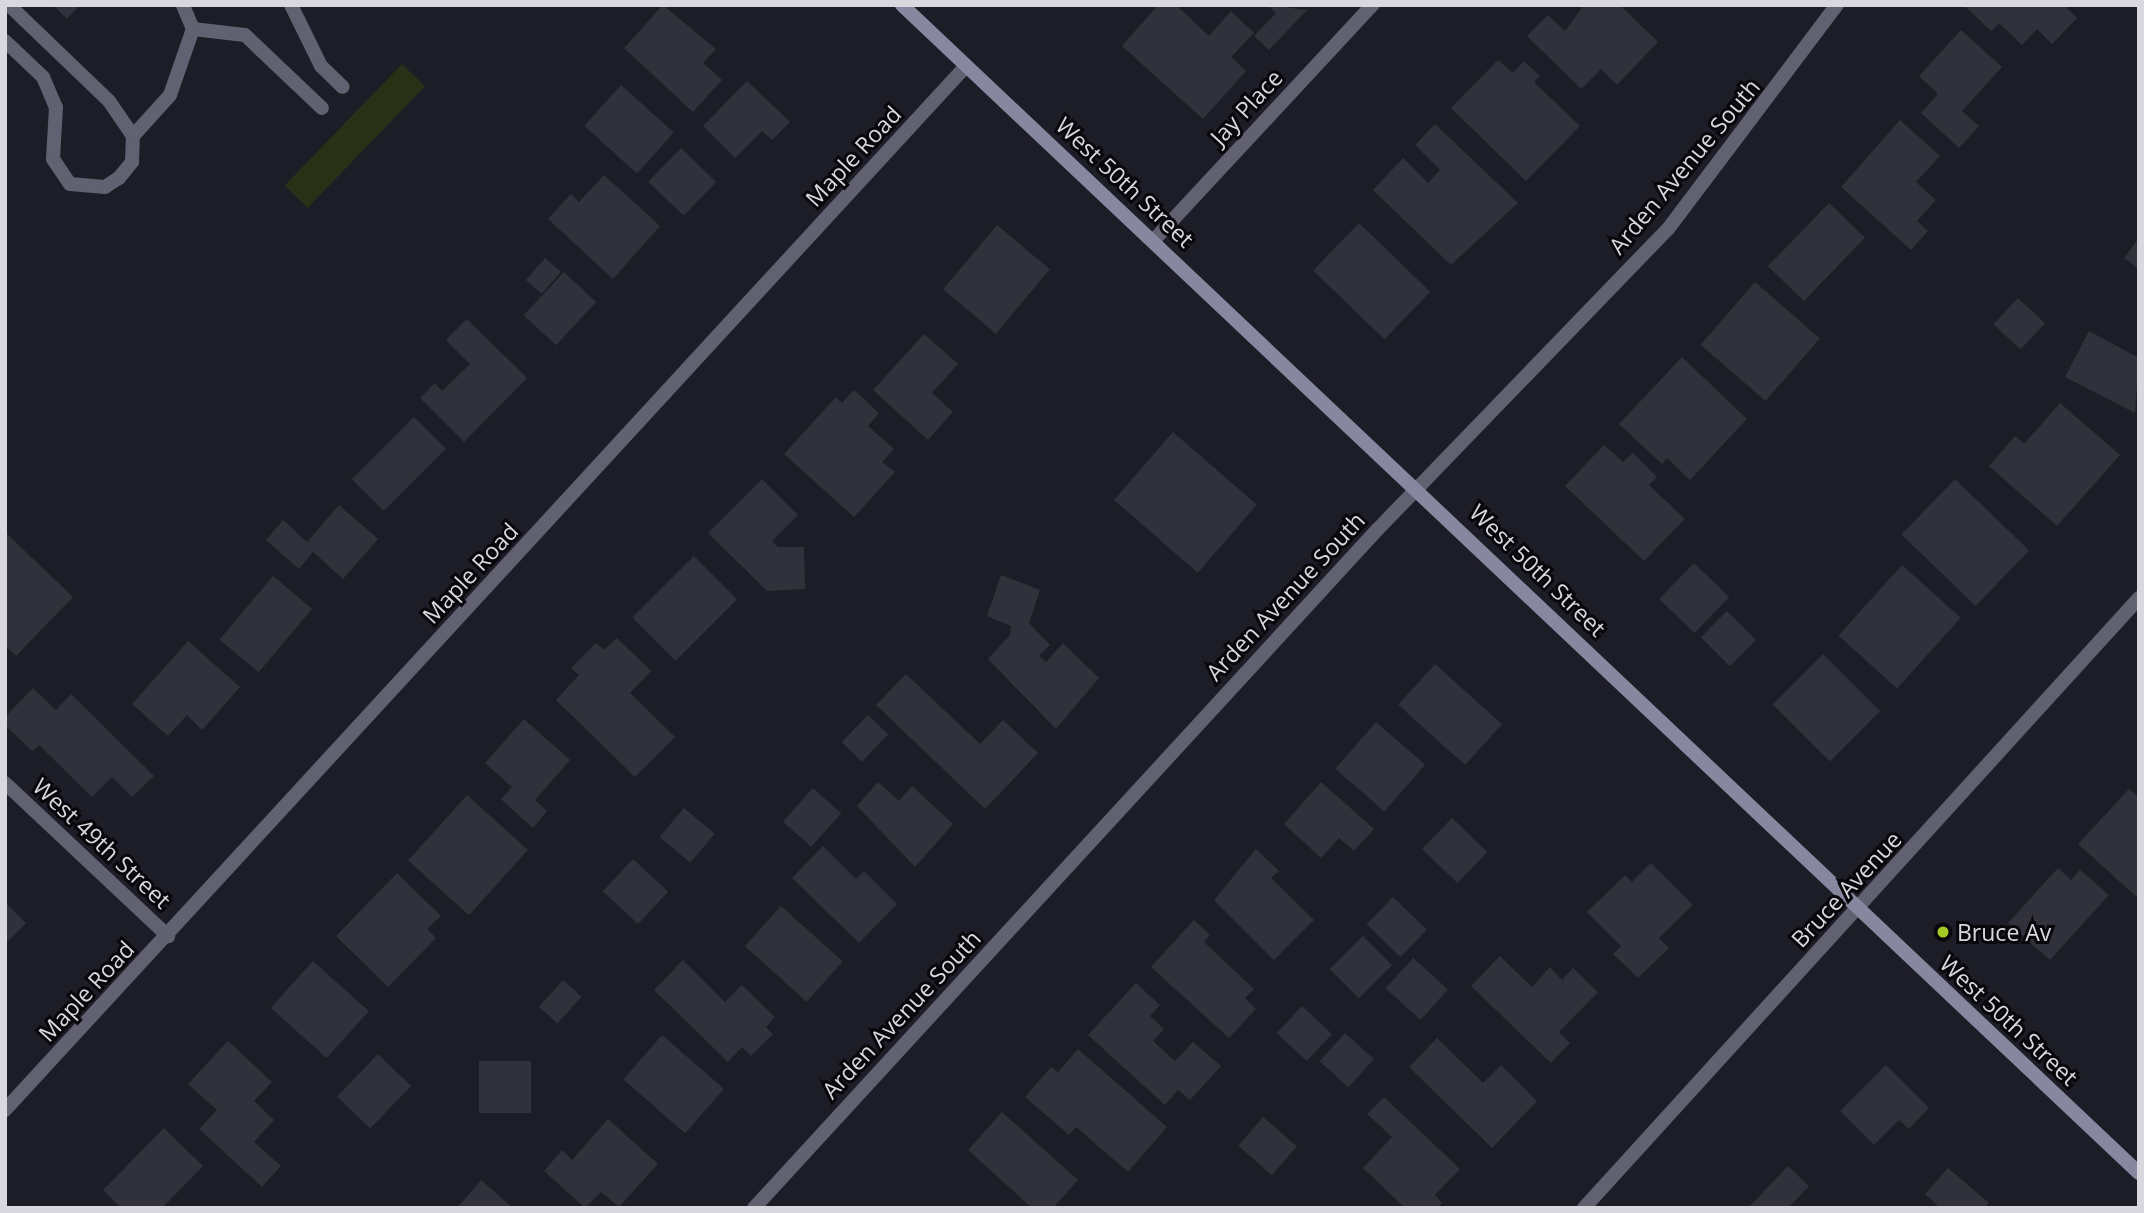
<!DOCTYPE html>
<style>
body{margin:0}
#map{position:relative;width:2144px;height:1213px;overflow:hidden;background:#1d1d27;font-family:"Open Sans",sans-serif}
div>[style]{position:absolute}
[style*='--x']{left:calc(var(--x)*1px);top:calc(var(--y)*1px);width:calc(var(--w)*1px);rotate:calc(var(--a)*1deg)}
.green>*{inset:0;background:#293016;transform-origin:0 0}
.building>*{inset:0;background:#31313b;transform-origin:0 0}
.lane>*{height:14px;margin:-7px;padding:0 7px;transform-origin:7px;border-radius:7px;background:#616171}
.street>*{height:14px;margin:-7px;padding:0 7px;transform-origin:7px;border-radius:7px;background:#616171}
.secondary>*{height:14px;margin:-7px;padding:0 7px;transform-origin:7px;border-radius:7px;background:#8887a0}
.dots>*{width:19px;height:19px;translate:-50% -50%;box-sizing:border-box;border:4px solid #08080c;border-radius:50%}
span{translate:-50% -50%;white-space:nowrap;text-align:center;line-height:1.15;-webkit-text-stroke:6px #08080c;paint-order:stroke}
.street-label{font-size:23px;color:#d8d8de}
.poi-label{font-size:23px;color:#d8d8de}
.left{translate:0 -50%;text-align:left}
.frame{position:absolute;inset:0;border:7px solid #d8d8de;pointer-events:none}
</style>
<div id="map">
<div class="green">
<i style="left:402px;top:64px;width:32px;height:169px;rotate:44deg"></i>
</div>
<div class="building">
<i style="clip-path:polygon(53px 5px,80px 5px,67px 19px)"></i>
<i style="clip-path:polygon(663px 5px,716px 49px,703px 63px,722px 80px,693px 112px,624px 48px)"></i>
<i style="clip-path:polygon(1158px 5px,1176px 5px,1209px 36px,1231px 11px,1254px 33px,1231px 57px,1246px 71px,1203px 119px,1122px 46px)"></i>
<i style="clip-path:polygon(1268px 5px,1307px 10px,1269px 50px,1254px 36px,1276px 13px)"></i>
<i style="clip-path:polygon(1584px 5px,1620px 5px,1658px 42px,1617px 85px,1601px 69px,1581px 89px,1527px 36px,1548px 15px,1565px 31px)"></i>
<i style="clip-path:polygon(2064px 5px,2077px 18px,2052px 44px,2037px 29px,2022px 45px,1999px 23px,1991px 31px,1966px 7px)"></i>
<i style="clip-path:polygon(1961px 30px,2002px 67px,1962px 111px,1979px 126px,1959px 148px,1921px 113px,1938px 94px,1919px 76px)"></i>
<i style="clip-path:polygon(1498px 60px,1513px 73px,1524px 61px,1540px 76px,1534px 82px,1580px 126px,1526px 181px,1451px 108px)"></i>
<i style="clip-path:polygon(747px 81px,790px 122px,772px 140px,762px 131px,735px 158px,703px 126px)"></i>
<i style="left:621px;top:85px;width:71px;height:55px;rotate:42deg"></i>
<i style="clip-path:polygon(1900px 120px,1940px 156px,1916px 182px,1936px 200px,1917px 221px,1928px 231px,1911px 250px,1841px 187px)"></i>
<i style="clip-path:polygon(1435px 124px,1518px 203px,1451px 265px,1373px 190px,1403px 158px,1428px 183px,1440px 170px,1415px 145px)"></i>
<i style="left:681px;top:148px;width:49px;height:47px;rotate:44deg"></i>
<i style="clip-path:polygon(604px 175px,660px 226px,613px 279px,548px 219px,571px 194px,579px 202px)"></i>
<i style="left:1829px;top:203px;width:50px;height:88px;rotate:44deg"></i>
<i style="left:1359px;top:223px;width:99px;height:66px;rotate:44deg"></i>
<i style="left:997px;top:225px;width:69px;height:84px;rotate:40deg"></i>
<i style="clip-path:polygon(2139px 238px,2139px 269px,2124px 258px)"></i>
<i style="left:545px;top:258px;width:21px;height:29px;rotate:41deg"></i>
<i style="left:564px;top:272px;width:44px;height:59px;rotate:43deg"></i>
<i style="left:1755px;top:282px;width:86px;height:83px;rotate:41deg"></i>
<i style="left:2018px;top:298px;width:37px;height:36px;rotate:43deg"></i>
<i style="clip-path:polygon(467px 319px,527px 378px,464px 442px,420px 398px,435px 383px,442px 391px,470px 364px,446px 340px)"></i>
<i style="clip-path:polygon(2089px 331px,2139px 358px,2135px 413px,2065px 377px)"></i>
<i style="clip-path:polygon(924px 334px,958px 364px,932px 393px,953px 412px,928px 440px,873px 390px)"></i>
<i style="clip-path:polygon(1682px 357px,1747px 419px,1690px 480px,1667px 458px,1662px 464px,1619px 424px)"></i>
<i style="clip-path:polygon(854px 390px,879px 413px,868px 426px,894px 449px,882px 462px,895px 472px,854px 517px,784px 454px,836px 397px,842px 403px)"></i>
<i style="clip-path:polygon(2060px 403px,2120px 455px,2057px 526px,1989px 466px,2015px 436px,2024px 444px)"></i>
<i style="left:414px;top:417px;width:45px;height:88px;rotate:45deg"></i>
<i style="left:1173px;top:432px;width:111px;height:90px;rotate:41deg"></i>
<i style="clip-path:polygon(1604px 445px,1623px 462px,1633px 453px,1657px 477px,1649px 485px,1685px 519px,1644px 561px,1565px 486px)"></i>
<i style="clip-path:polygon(762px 479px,798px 515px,772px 541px,778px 547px,804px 547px,805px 589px,767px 591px,708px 533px)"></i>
<i style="left:1955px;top:479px;width:103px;height:77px;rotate:44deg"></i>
<i style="clip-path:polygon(339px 505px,378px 539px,343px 579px,313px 552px,299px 569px,266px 540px,283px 520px,307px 542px)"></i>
<i style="clip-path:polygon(5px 532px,73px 597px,16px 656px,5px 646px)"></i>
<i style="left:694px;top:556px;width:61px;height:87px;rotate:45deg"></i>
<i style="left:1694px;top:563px;width:49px;height:50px;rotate:44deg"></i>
<i style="left:1902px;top:565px;width:79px;height:95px;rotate:42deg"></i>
<i style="clip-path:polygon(1001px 575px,1040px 590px,1029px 623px,1050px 645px,1039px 656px,1046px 662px,1063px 643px,1099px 678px,1056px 729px,988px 659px,1010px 635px,1011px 626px,987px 616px)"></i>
<i style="left:273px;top:576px;width:51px;height:83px;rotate:40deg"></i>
<i style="left:1727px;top:611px;width:41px;height:37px;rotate:45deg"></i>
<i style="clip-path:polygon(617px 638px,651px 671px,630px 693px,675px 737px,635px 777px,556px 700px,579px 675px,571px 668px,596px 643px,604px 650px)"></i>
<i style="clip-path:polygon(188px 641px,240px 687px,202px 730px,187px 715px,168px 736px,132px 704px)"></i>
<i style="left:1823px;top:654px;width:81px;height:71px;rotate:45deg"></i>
<i style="left:1435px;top:664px;width:90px;height:55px;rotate:42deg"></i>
<i style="clip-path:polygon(906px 674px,980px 744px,1003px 720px,1038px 753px,985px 809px,876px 705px)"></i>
<i style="clip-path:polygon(33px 688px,56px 710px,71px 694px,154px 776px,132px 797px,112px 777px,92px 797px,39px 745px,32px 751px,5px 725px,5px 717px)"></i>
<i style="left:868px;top:715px;width:28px;height:38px;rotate:44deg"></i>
<i style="clip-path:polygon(524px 719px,570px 760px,535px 800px,547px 811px,533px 828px,501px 799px,512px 787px,485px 763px)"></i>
<i style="left:1376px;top:722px;width:65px;height:62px;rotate:41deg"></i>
<i style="clip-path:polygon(878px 782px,899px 801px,912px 786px,953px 824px,915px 867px,857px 806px)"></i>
<i style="clip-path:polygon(1321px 782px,1374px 829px,1354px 851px,1339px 838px,1321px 858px,1284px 824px)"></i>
<i style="left:813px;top:788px;width:38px;height:45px;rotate:42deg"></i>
<i style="clip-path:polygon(2129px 789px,2139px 797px,2139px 899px,2078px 844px)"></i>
<i style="left:467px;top:795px;width:82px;height:88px;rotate:42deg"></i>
<i style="left:684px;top:808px;width:40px;height:38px;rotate:40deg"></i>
<i style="left:1452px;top:818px;width:49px;height:43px;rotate:44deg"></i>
<i style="clip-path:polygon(823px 846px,856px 879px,864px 871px,897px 904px,859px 943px,792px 878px)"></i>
<i style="clip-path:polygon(1256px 849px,1279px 871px,1271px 878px,1314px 920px,1274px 960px,1214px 900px)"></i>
<i style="left:633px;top:859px;width:48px;height:44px;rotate:43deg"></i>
<i style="clip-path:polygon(1651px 863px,1693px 905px,1659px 938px,1669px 948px,1638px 978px,1613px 954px,1621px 946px,1587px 912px,1625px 875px,1632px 882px)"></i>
<i style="clip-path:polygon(2058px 868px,2071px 880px,2080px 870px,2109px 895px,2050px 960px,2008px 923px)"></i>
<i style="clip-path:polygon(397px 873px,441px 916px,427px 929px,436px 938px,388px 987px,336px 936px)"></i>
<i style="left:1393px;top:897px;width:47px;height:38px;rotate:44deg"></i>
<i style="clip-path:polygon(5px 902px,26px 923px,5px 944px)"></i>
<i style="left:781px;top:906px;width:83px;height:54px;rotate:42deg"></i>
<i style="clip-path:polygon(1194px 920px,1210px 935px,1204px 942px,1254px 989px,1245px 998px,1256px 1009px,1229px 1038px,1151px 967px)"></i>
<i style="left:1363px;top:936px;width:41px;height:47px;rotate:45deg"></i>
<i style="clip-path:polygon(1500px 956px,1532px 987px,1550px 967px,1562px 980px,1573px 968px,1598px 992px,1559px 1032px,1570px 1043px,1551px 1063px,1471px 986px)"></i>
<i style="left:1413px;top:958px;width:47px;height:41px;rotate:42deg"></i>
<i style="clip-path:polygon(683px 960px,725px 1002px,742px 985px,775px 1017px,766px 1027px,773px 1034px,751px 1056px,742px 1047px,728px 1062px,654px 990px)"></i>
<i style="left:313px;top:961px;width:75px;height:63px;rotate:42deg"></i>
<i style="left:563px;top:980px;width:25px;height:36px;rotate:42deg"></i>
<i style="clip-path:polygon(1136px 983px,1160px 1005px,1150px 1016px,1164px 1029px,1153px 1041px,1175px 1061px,1193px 1042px,1221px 1066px,1190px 1100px,1178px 1090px,1165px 1105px,1088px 1035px)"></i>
<i style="left:1302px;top:1006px;width:41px;height:37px;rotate:43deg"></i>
<i style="left:1345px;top:1033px;width:39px;height:38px;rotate:42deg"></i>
<i style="left:662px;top:1035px;width:82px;height:59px;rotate:41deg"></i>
<i style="clip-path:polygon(1437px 1038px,1483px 1083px,1501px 1065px,1537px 1101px,1492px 1148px,1409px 1067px)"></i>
<i style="clip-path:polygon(228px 1041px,272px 1082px,254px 1101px,274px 1120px,254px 1142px,281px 1166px,262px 1187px,199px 1129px,217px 1110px,188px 1084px)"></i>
<i style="clip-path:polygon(1078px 1049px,1167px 1127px,1128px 1172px,1076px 1127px,1069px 1135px,1025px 1097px,1051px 1067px,1058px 1072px)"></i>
<i style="left:378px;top:1054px;width:46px;height:59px;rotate:44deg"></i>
<i style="left:479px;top:1061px;width:52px;height:52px"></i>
<i style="clip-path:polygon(1886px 1065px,1929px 1108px,1909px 1129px,1899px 1120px,1874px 1145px,1840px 1111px)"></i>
<i style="clip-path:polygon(1384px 1097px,1460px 1169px,1435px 1195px,1442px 1203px,1437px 1208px,1405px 1208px,1363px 1168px,1392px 1137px,1367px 1114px)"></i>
<i style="clip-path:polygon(1002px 1112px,1078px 1180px,1053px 1208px,1032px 1208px,968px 1150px)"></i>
<i style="left:1263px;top:1117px;width:45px;height:38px;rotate:41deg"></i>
<i style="clip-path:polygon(608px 1119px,658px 1164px,619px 1207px,601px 1192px,585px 1208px,544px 1171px,562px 1150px,572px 1160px)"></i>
<i style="clip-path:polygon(164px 1128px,203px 1166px,162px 1208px,121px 1208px,103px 1190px)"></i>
<i style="clip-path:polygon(1788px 1166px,1809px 1186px,1788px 1208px,1748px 1208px)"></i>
<i style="clip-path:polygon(1948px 1168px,1989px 1203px,1985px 1208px,1940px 1208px,1925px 1194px)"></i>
<i style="clip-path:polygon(481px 1180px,513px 1208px,457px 1208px)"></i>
</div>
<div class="lane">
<i style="--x:291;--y:5;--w:68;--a:63.8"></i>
<i style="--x:321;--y:66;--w:30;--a:44"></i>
<i style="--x:193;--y:29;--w:52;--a:6.6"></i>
<i style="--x:245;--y:35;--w:106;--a:43.5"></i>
<i style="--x:5;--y:41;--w:52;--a:43.5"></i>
<i style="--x:43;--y:77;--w:33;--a:67"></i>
<i style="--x:56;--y:107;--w:52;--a:93.3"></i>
<i style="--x:53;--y:159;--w:30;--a:56"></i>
<i style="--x:70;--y:184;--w:35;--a:5"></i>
<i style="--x:105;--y:187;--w:17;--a:-33"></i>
<i style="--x:119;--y:178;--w:21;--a:-51"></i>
<i style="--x:132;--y:162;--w:26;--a:-88"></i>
<i style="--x:133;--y:136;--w:42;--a:-124.4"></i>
<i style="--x:109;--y:101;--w:139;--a:-136.2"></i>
<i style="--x:133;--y:136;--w:55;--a:-47.9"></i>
<i style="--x:170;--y:95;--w:70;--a:-70.8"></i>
<i style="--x:193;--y:29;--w:26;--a:-113"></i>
</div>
<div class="street">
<i style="--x:1154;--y:240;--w:321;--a:-47.1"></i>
<i style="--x:5;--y:783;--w:224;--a:43.2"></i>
<i style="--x:5;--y:1110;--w:1419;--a:-47.37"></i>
<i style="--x:754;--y:1208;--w:922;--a:-47.42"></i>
<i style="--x:1378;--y:529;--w:417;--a:-46"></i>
<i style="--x:1668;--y:229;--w:281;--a:-53"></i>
<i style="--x:1584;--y:1208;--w:825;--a:-47.7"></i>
</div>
<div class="secondary">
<i style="--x:902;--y:5;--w:1701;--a:43.36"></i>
</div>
<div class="dots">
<i style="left:1943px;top:932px;background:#a4c824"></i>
</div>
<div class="street-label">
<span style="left:1246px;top:107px;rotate:-47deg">Jay Place</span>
<span style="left:853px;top:156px;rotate:-47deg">Maple Road</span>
<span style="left:1684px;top:166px;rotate:-50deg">Arden Avenue South</span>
<span style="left:1125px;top:182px;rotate:43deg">West 50th Street</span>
<span style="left:1538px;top:570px;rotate:44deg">West 50th Street</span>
<span style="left:470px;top:573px;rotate:-47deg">Maple Road</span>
<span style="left:1285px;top:596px;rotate:-47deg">Arden Avenue South</span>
<span style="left:102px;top:843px;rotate:43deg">West 49th Street</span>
<span style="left:1846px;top:889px;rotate:-47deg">Bruce Avenue</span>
<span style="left:86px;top:991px;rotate:-47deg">Maple Road</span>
<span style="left:901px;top:1014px;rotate:-47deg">Arden Avenue South</span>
<span style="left:2009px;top:1020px;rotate:43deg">West 50th Street</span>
</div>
<div class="poi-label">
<span class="left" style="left:1957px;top:932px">Bruce Av</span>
</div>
<div class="frame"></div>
</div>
